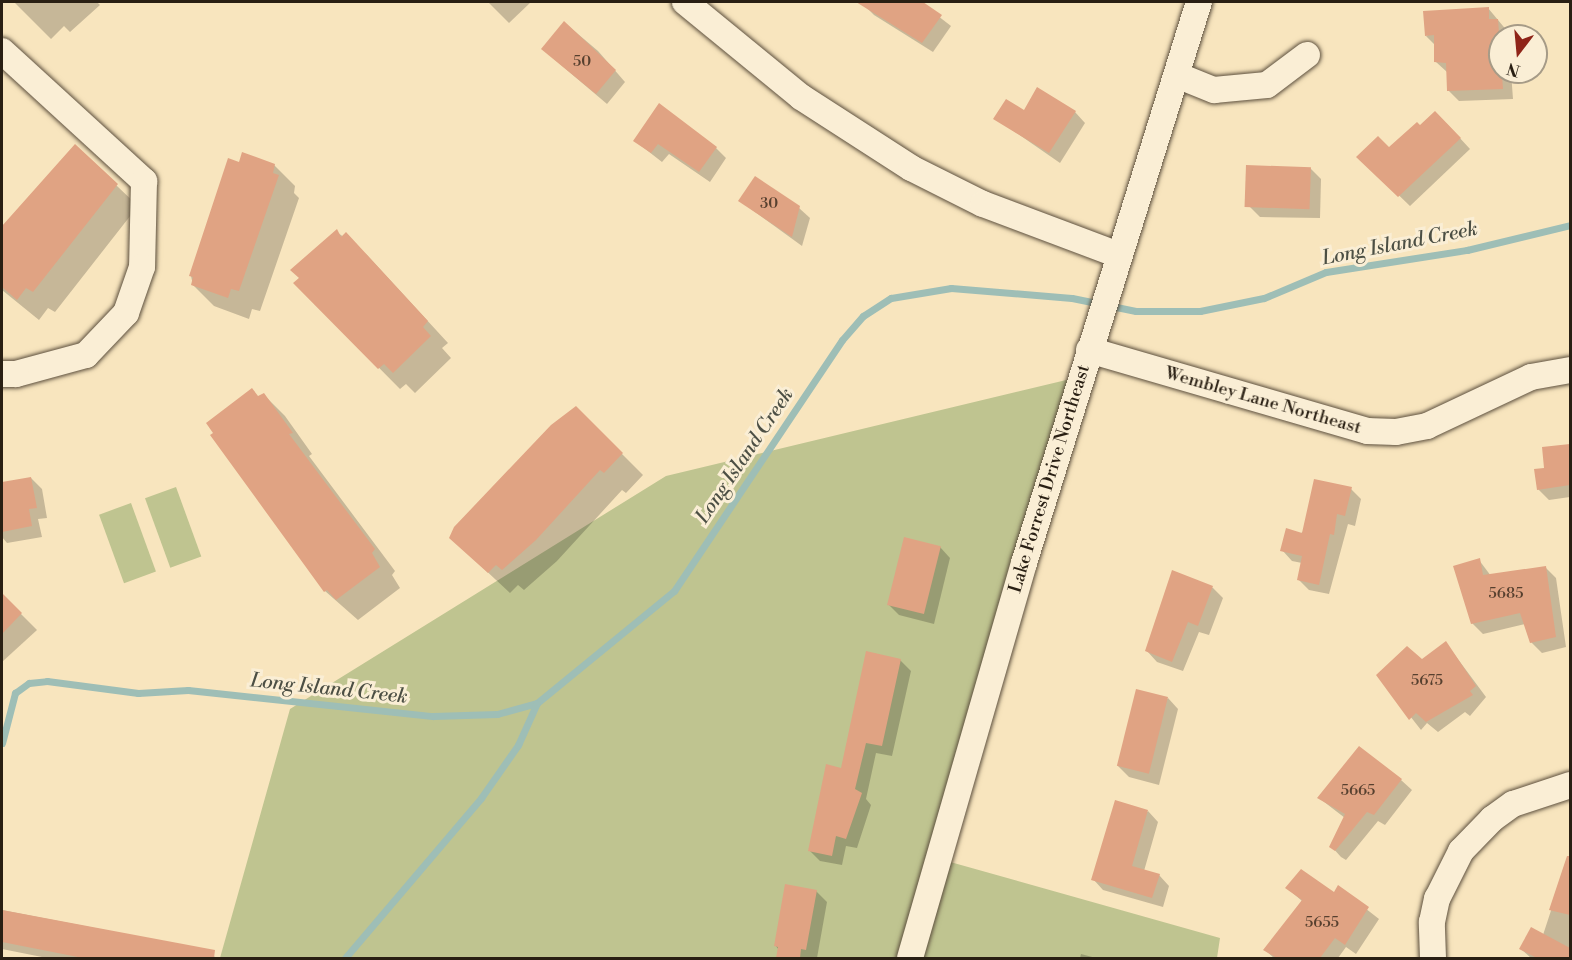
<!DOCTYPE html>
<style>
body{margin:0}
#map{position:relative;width:1572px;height:960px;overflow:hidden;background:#f8e5be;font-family:"Libre Bodoni",serif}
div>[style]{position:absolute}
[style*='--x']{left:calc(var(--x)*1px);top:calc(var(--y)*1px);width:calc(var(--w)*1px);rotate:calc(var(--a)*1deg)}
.green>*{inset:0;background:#bfc490;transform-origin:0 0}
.shadow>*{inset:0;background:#0003}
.stream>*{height:7px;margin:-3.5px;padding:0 3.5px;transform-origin:3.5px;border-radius:3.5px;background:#9ebeb6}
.building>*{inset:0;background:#e0a383;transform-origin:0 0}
.roads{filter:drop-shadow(0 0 2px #5d503e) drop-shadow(0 0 2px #5d503e)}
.minor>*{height:26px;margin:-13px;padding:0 13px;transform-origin:13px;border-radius:13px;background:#faeed5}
span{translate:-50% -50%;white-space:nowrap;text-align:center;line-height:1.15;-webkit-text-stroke:6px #faeed5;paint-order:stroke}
.number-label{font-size:15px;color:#57402f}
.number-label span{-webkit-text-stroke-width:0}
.street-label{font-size:18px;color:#291f13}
.water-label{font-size:20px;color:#4c4f44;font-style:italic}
.frame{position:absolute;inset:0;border:3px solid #291f13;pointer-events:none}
.north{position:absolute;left:1488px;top:24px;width:60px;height:60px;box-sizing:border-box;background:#faeed5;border:2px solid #a69b87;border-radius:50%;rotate:196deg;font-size:16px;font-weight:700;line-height:24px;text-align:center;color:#291f13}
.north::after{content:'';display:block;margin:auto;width:21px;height:27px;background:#8f2418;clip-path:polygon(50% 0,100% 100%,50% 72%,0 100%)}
</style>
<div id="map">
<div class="green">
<i style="clip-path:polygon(1083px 376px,936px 858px,1220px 938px,1217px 958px,220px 958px,290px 709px,666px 476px)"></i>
<i style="left:176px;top:487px;width:74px;height:33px;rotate:70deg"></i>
<i style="left:131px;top:503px;width:73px;height:34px;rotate:70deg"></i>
</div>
<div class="shadow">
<i style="clip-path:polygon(14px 2px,97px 2px,100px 5px,70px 32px,64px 26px,51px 39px)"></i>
<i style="clip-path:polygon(488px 2px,531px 2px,509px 23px)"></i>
<i style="clip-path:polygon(866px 2px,920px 2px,951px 26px,933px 52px,874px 15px,864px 5px)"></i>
<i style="clip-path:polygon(1488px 8px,1508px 32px,1509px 36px,1500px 36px,1500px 72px,1511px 72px,1513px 99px,1459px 101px,1448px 90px,1447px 72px,1436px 62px,1436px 46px,1426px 36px)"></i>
<i style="clip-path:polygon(565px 23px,598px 51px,625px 82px,607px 104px,554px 59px)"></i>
<i style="clip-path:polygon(1024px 112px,1075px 112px,1085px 123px,1060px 163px,995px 118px)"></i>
<i style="clip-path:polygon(1446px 123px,1470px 149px,1410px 206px,1359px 157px,1389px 149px,1420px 127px)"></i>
<i style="clip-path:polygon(635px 141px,716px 148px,726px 158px,710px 182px,669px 154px,662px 162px)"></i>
<i style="clip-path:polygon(75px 146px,138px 206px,55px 312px,48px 308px,39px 320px,2px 290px,2px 229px)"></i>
<i style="clip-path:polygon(240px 164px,274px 165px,295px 186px,294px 193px,299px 198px,260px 311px,252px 309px,249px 319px,214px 306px,193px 285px,191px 276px)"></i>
<i style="clip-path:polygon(1310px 168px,1321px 179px,1320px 218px,1260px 217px,1250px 207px)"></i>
<i style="clip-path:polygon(740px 201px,799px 208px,810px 218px,802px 246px)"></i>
<i style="clip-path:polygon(337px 232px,367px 255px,448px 343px,442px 348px,451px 358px,415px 393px,406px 384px,400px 389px,295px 283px)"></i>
<i style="clip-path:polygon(264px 395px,285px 416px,312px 454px,309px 456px,395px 571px,392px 575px,400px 588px,358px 620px,325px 591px,259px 397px)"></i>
<i style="clip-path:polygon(576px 408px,643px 475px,626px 493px,622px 490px,557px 561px,524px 590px,518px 585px,510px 593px,451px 538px)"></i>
<i style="clip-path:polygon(1570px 445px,1570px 497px,1549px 500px,1538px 489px,1546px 469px,1543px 449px)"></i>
<i style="clip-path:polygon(31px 478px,42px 489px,47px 518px,38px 519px,42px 537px,7px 543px,2px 537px,2px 484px)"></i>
<i style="clip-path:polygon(1351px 489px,1361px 499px,1355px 526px,1348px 524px,1329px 594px,1309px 590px,1298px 579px,1302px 563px,1292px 561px,1282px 550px)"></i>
<i style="clip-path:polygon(940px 547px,950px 558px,934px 624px,899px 615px,889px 605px)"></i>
<i style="clip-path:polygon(1479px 560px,1491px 576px,1546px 568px,1556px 578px,1566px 647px,1542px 653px,1531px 642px,1525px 624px,1483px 634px,1472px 623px)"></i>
<i style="clip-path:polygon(1173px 572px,1213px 588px,1223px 598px,1209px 635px,1199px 632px,1183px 671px,1157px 662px,1147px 651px)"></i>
<i style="clip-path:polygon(2px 595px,37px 630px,2px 662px)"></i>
<i style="clip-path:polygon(1446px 643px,1486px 697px,1470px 716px,1465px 712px,1438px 732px,1427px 723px,1421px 730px,1378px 675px,1422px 661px)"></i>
<i style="clip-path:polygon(900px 660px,911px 671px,892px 756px,876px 753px,866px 799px,871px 805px,857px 848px,846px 846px,842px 865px,820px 861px,809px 850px,842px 769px)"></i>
<i style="clip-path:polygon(1168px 698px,1178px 709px,1159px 785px,1129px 777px,1118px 766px)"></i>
<i style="clip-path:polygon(1401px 780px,1412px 790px,1385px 825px,1378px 821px,1346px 860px,1341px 857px,1331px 846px,1345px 818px,1319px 798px)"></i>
<i style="clip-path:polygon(1148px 811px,1158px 822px,1144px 871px,1159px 875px,1169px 886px,1163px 907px,1103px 890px,1093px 879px)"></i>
<i style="clip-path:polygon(1560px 883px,1570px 885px,1570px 958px,1531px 958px,1521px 949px,1543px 935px)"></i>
<i style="clip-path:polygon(1338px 887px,1379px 919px,1356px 954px,1346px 947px,1338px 958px,1274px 958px,1265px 950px,1302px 901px,1287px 888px,1335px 894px)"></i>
<i style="clip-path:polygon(816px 891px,827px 902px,817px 958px,778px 958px,779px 950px,775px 945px)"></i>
<i style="clip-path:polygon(2px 910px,207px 950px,216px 958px,47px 958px,2px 949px)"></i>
<i style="clip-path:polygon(1081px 954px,1096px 958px,1080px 958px)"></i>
</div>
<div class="stream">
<i style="--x:2;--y:743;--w:52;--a:-75.4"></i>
<i style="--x:15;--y:693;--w:17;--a:-36"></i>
<i style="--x:29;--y:683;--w:18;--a:-6"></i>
<i style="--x:47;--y:681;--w:92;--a:7.5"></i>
<i style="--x:138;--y:693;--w:50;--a:-3.4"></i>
<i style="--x:188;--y:690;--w:246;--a:6.1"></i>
<i style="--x:433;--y:716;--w:64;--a:-1.8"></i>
<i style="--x:497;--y:714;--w:41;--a:-15.4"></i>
<i style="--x:537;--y:703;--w:177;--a:-39.3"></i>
<i style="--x:674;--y:591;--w:302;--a:-56.2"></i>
<i style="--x:842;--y:340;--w:32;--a:-49"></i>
<i style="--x:863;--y:316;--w:33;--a:-33"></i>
<i style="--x:891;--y:298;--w:61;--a:-9.5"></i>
<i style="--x:951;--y:288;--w:121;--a:4.7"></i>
<i style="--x:1072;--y:298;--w:65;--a:11.5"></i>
<i style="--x:1136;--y:311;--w:64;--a:0"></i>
<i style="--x:1200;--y:311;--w:65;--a:-11.5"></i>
<i style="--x:1264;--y:298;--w:67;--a:-22.8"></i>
<i style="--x:1326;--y:272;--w:143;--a:-8.9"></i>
<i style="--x:1467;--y:250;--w:106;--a:-13.6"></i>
<i style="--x:345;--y:958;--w:210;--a:-49.6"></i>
<i style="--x:481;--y:798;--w:65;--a:-55.1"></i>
<i style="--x:518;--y:745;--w:46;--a:-65.7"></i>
</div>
<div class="building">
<i style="clip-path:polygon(856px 2px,923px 2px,942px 15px,922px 43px)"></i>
<i style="clip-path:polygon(1489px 7px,1489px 19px,1498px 19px,1503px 89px,1447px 91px,1446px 63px,1434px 62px,1434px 35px,1425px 36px,1423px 11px)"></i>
<i style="clip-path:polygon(564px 21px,616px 70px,596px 94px,541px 49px)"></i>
<i style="clip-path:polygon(1037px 87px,1076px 111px,1049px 153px,993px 119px,1006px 99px,1024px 110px)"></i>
<i style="clip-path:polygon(659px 103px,717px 147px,699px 172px,658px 144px,651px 153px,633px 141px)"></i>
<i style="clip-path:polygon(1435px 111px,1461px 138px,1398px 197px,1356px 157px,1378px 136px,1389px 147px,1417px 122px,1420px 125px)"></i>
<i style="clip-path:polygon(75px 144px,118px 184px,33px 292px,26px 288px,17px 300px,2px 287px,2px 226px)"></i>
<i style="clip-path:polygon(242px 152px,275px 164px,273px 173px,279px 175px,239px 291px,231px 289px,228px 298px,191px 285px,193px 277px,189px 276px,228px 158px,239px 162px)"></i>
<i style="left:1246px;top:165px;width:65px;height:42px;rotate:2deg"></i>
<i style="clip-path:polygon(755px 176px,800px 206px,792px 237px,738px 201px)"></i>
<i style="clip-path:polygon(337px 229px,341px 237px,346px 232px,428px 321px,423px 327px,431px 336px,393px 373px,384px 364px,378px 369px,293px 283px,299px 278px,290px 270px)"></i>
<i style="clip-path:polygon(252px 388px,258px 396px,264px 393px,293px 433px,289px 434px,375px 549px,372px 553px,380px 567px,336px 600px,327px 590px,324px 592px,210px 435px,213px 433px,206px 423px)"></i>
<i style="clip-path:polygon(576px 406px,623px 453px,604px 473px,600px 470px,536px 540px,502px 570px,496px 565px,488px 573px,449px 538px,454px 527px,551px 425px)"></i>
<i style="clip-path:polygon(1570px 444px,1570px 485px,1537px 490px,1534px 469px,1544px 468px,1542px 447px)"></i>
<i style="clip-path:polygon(31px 477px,37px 508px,29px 509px,32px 526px,2px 532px,2px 482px)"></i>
<i style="clip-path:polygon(1314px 479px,1352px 487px,1345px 516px,1337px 514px,1334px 535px,1330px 534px,1319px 585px,1297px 580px,1302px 556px,1280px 551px,1286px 528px,1302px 533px)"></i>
<i style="left:904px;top:537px;width:38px;height:70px;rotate:14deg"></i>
<i style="clip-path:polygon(1480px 558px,1483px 575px,1546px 566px,1556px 637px,1530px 643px,1520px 613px,1471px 624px,1453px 566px)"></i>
<i style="clip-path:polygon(1172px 570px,1213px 586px,1198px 626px,1188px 622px,1172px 662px,1145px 651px)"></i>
<i style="clip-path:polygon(2px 593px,22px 613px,2px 634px)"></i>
<i style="clip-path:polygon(1446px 641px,1476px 686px,1470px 691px,1473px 695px,1426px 722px,1416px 713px,1409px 720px,1376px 675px,1407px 646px,1422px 659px)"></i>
<i style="clip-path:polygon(866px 651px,901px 659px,882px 746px,866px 743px,855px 789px,862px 793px,846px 839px,836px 836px,832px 856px,808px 851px,826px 764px,841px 768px)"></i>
<i style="left:1136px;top:689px;width:33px;height:79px;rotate:14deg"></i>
<i style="clip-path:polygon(1359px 746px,1402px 779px,1374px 815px,1367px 812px,1335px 851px,1329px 847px,1345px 814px,1317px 798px)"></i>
<i style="clip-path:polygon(1115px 800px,1148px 810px,1132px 866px,1160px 874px,1152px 898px,1091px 880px)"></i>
<i style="clip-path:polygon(1567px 856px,1570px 856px,1570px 915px,1549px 910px)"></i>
<i style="clip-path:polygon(1301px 869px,1334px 892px,1338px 885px,1369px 907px,1345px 945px,1335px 938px,1320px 958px,1277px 958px,1263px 950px,1302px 900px,1285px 888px)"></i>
<i style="clip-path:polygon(785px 884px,817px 890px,806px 950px,801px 949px,800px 958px,776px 958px,778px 947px,774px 946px)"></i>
<i style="clip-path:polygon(2px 910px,215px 950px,214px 958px,83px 958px,2px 942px)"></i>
<i style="clip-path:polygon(1531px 927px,1570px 948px,1570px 958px,1537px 958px,1519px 949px)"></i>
</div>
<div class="roads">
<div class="minor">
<i style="--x:685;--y:2;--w:150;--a:39.3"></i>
<i style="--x:801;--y:97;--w:131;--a:32.8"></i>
<i style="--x:911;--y:168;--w:80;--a:26.6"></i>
<i style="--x:983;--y:204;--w:145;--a:20.6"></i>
<i style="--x:2;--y:51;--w:193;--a:42.5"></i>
<i style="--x:144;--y:181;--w:86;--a:91.3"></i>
<i style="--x:142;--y:267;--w:49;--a:109.2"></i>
<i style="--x:126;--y:313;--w:58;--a:133.6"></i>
<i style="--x:86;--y:355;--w:73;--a:164.8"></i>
<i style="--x:16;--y:374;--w:14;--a:180"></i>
<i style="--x:1179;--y:76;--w:38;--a:22"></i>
<i style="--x:1214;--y:90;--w:53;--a:-5.4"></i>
<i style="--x:1267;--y:85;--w:50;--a:-36.9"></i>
<i style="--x:1089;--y:350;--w:290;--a:16.2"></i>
<i style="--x:1367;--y:431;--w:29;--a:2"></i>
<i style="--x:1396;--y:432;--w:32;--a:-11"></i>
<i style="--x:1427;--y:426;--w:115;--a:-25.2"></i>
<i style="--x:1531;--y:377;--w:40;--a:-10"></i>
<i style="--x:910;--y:958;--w:411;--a:-73.9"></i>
<i style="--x:1024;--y:563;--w:588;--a:-72.68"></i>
<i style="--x:1433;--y:958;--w:36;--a:-92"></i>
<i style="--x:1432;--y:922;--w:24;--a:-78"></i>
<i style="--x:1437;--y:899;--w:54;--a:-63.4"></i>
<i style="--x:1461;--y:851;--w:45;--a:-45.9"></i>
<i style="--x:1492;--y:819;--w:26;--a:-36"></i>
<i style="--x:1513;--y:804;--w:60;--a:-18.4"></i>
</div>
</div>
<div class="number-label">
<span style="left:582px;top:62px">50</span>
<span style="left:769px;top:204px">30</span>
<span style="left:1506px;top:594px">5685</span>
<span style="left:1427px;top:681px">5675</span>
<span style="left:1358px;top:791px">5665</span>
<span style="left:1322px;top:923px">5655</span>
</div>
<div class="street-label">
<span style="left:1263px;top:401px;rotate:16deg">Wembley Lane Northeast</span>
<span style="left:1050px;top:479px;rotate:-73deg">Lake Forrest Drive Northeast</span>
</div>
<div class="water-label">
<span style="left:1400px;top:244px;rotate:-11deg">Long Island Creek</span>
<span style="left:745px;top:456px;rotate:-56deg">Long Island Creek</span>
<span style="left:329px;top:689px;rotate:6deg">Long Island Creek</span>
</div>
<div class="frame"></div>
<div class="north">N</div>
</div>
